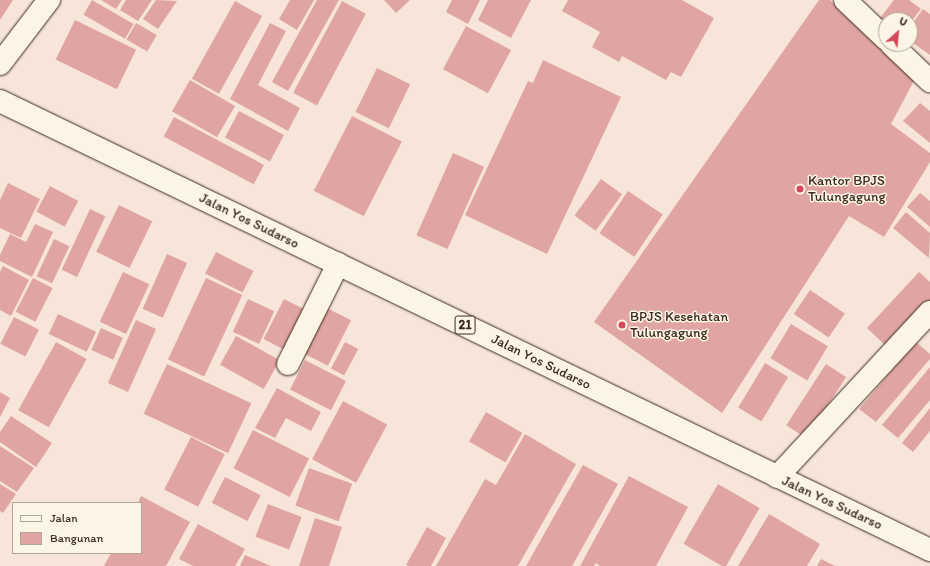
<!DOCTYPE html>
<style>
body{margin:0}
#map{position:relative;width:930px;height:566px;overflow:hidden;background:#f6e5d8;font-family:Itim,sans-serif}
div>[style]{position:absolute}
[style*='--x']{left:calc(var(--x)*1px);top:calc(var(--y)*1px);width:calc(var(--w)*1px);rotate:calc(var(--a)*1deg)}
.building>*{inset:0;background:#e0a5a2;transform-origin:0 0}
.roads{filter:drop-shadow(0 0 1px #3b2a1e) drop-shadow(0 0 1px #3b2a1e)}
.minor>*{height:22px;margin:-11px;padding:0 11px;transform-origin:11px;border-radius:11px;background:#fcf5e5}
.highway>*{height:22px;margin:-11px;padding:0 11px;transform-origin:11px;border-radius:11px;background:#fcf5e5}
.dots>*{width:11px;height:11px;translate:-50% -50%;box-sizing:border-box;border:2px solid #fcf5e5;border-radius:50%}
span{translate:-50% -50%;white-space:nowrap;text-align:center;line-height:1.15;-webkit-text-stroke:3px #fcf5e5;paint-order:stroke}
.shield-label span{padding:1px 3px;background:#fcf5e5;border:1px solid;border-radius:3px;-webkit-text-stroke-width:0}
.shield-label{font-size:13px;color:#3b2a1e;font-weight:700}
.poi-label{font-size:14px;color:#3b2a1e}
.left{translate:0 -50%;text-align:left}
.street-label{font-size:14px;color:#3b2a1e}
.legend{position:absolute;left:12px;top:502px;width:130px;height:52px;box-sizing:border-box;background:#fcf5e5;border:1px solid #afa495;margin:0;padding:5px 7px;list-style:none;font-size:12px;color:#3b2a1e}
.legend li{display:flex;align-items:center;gap:8px;height:20px}
.legend b{width:20px;border:1px solid #afa495}
.north{position:absolute;left:878px;top:12px;width:40px;height:40px;box-sizing:border-box;background:#fcf5e5;border:1px solid #afa495;border-radius:50%;rotate:27deg;font-size:11px;font-weight:700;line-height:16px;text-align:center;color:#3b2a1e}
.north::after{content:'';display:block;margin:auto;width:14px;height:18px;background:#d1495b;clip-path:polygon(50% 0,100% 100%,50% 72%,0 100%)}
</style>
<div id="map">
<div class="building">
<i style="clip-path:polygon(0 0,13px 0,0 20px)"></i>
<i style="left:92px;top:0;width:48px;height:17px;rotate:30deg"></i>
<i style="clip-path:polygon(101px 0,122px 0,116px 9px)"></i>
<i style="clip-path:polygon(126px 0,152px 0,138px 21px,120px 10px)"></i>
<i style="clip-path:polygon(156px 0,177px 1px,158px 29px,143px 19px)"></i>
<i style="clip-path:polygon(290px 0,314px 0,297px 30px,279px 19px)"></i>
<i style="clip-path:polygon(317px 0,339px 0,288px 91px,272px 82px)"></i>
<i style="clip-path:polygon(384px 0,410px 0,396px 13px)"></i>
<i style="clip-path:polygon(452px 0,480px 0,468px 24px,446px 12px)"></i>
<i style="clip-path:polygon(488px 0,531px 0,511px 38px,478px 20px)"></i>
<i style="clip-path:polygon(568px 0,682px 0,714px 18px,681px 77px,671px 72px,666px 80px,622px 56px,619px 62px,592px 47px,600px 32px,562px 11px)"></i>
<i style="clip-path:polygon(819px 0,830px 0,915px 79px,891px 124px,930px 153px,930px 162px,884px 237px,849px 216px,722px 413px,594px 322px)"></i>
<i style="clip-path:polygon(894px 0,909px 0,921px 9px,910px 23px,910px 20px,886px 20px,886px 29px,877px 22px)"></i>
<i style="left:235px;top:1px;width:31px;height:89px;rotate:29deg"></i>
<i style="left:342px;top:1px;width:27px;height:104px;rotate:28deg"></i>
<i style="clip-path:polygon(923px 9px,930px 14px,930px 55px,910px 41px,910px 27px)"></i>
<i style="left:75px;top:20px;width:68px;height:44px;rotate:26deg"></i>
<i style="left:136px;top:23px;width:24px;height:19px;rotate:30deg"></i>
<i style="clip-path:polygon(270px 23px,286px 31px,258px 85px,300px 108px,288px 131px,230px 99px)"></i>
<i style="left:466px;top:26px;width:51px;height:49px;rotate:28deg"></i>
<i style="clip-path:polygon(543px 60px,621px 97px,547px 254px,465px 215px,528px 81px,533px 83px)"></i>
<i style="left:377px;top:68px;width:37px;height:49px;rotate:26deg"></i>
<i style="left:190px;top:80px;width:52px;height:36px;rotate:30deg"></i>
<i style="clip-path:polygon(920px 103px,930px 111px,930px 143px,903px 121px)"></i>
<i style="left:239px;top:111px;width:51px;height:30px;rotate:28deg"></i>
<i style="left:352px;top:116px;width:56px;height:84px;rotate:27deg"></i>
<i style="left:174px;top:117px;width:102px;height:22px;rotate:28deg"></i>
<i style="left:453px;top:153px;width:34px;height:90px;rotate:24deg"></i>
<i style="left:601px;top:179px;width:26px;height:45px;rotate:36deg"></i>
<i style="clip-path:polygon(8px 183px,40px 199px,21px 238px,0 228px,0 200px)"></i>
<i style="left:50px;top:186px;width:32px;height:29px;rotate:28deg"></i>
<i style="left:628px;top:191px;width:42px;height:51px;rotate:34deg"></i>
<i style="clip-path:polygon(920px 193px,930px 201px,930px 227px,907px 207px)"></i>
<i style="left:119px;top:205px;width:37px;height:52px;rotate:26deg"></i>
<i style="left:90px;top:209px;width:17px;height:67px;rotate:25deg"></i>
<i style="clip-path:polygon(906px 212px,930px 233px,929px 258px,893px 228px)"></i>
<i style="clip-path:polygon(35px 224px,53px 232px,32px 277px,0 261px,0 255px,10px 234px,26px 242px)"></i>
<i style="left:54px;top:239px;width:17px;height:41px;rotate:25deg"></i>
<i style="left:216px;top:252px;width:42px;height:24px;rotate:27deg"></i>
<i style="left:167px;top:254px;width:22px;height:60px;rotate:24deg"></i>
<i style="clip-path:polygon(3px 266px,29px 280px,11px 316px,0 310px,0 272px)"></i>
<i style="left:123px;top:272px;width:29px;height:55px;rotate:25deg"></i>
<i style="clip-path:polygon(919px 272px,930px 282px,930px 306px,890px 350px,867px 328px)"></i>
<i style="left:33px;top:278px;width:22px;height:38px;rotate:27deg"></i>
<i style="left:206px;top:278px;width:40px;height:90px;rotate:25deg"></i>
<i style="left:810px;top:290px;width:42px;height:29px;rotate:34deg"></i>
<i style="left:248px;top:299px;width:29px;height:36px;rotate:25deg"></i>
<i style="left:284px;top:299px;width:31px;height:45px;rotate:27deg"></i>
<i style="left:327px;top:308px;width:27px;height:51px;rotate:27deg"></i>
<i style="left:58px;top:314px;width:42px;height:22px;rotate:25deg"></i>
<i style="left:14px;top:317px;width:28px;height:30px;rotate:27deg"></i>
<i style="left:136px;top:320px;width:22px;height:69px;rotate:24deg"></i>
<i style="left:791px;top:324px;width:43px;height:40px;rotate:31deg"></i>
<i style="left:101px;top:328px;width:24px;height:24px;rotate:24deg"></i>
<i style="left:236px;top:336px;width:50px;height:33px;rotate:29deg"></i>
<i style="left:56px;top:342px;width:35px;height:78px;rotate:29deg"></i>
<i style="left:345px;top:342px;width:15px;height:30px;rotate:28deg"></i>
<i style="clip-path:polygon(916px 342px,930px 354px,930px 359px,876px 422px,859px 409px)"></i>
<i style="left:305px;top:360px;width:46px;height:33px;rotate:27deg"></i>
<i style="left:765px;top:363px;width:27px;height:52px;rotate:31deg"></i>
<i style="left:167px;top:364px;width:93px;height:55px;rotate:25deg"></i>
<i style="left:826px;top:364px;width:24px;height:73px;rotate:33deg"></i>
<i style="clip-path:polygon(930px 367px,930px 400px,898px 438px,882px 425px)"></i>
<i style="clip-path:polygon(277px 388px,321px 412px,311px 431px,286px 418px,275px 438px,255px 428px)"></i>
<i style="clip-path:polygon(0 392px,10px 398px,0 417px)"></i>
<i style="left:343px;top:401px;width:50px;height:66px;rotate:28deg"></i>
<i style="clip-path:polygon(930px 408px,930px 431px,913px 452px,902px 443px)"></i>
<i style="left:486px;top:412px;width:42px;height:34px;rotate:30deg"></i>
<i style="clip-path:polygon(11px 416px,52px 443px,36px 467px,0 442px,0 432px)"></i>
<i style="left:253px;top:430px;width:63px;height:43px;rotate:27deg"></i>
<i style="clip-path:polygon(525px 434px,576px 464px,518px 566px,436px 566px,485px 479px,496px 485px)"></i>
<i style="left:191px;top:437px;width:38px;height:59px;rotate:27deg"></i>
<i style="clip-path:polygon(0 446px,34px 468px,17px 492px,0 481px)"></i>
<i style="clip-path:polygon(583px 465px,618px 484px,572px 566px,526px 566px)"></i>
<i style="left:309px;top:468px;width:46px;height:40px;rotate:20deg"></i>
<i style="clip-path:polygon(629px 476px,688px 507px,656px 566px,600px 566px,596px 563px,594px 566px,580px 566px)"></i>
<i style="left:225px;top:477px;width:40px;height:29px;rotate:27deg"></i>
<i style="clip-path:polygon(0 484px,16px 494px,3px 513px,0 511px)"></i>
<i style="left:718px;top:484px;width:48px;height:69px;rotate:30deg"></i>
<i style="clip-path:polygon(141px 496px,190px 522px,166px 566px,104px 566px,111px 553px,141px 553px,141px 503px,138px 503px)"></i>
<i style="left:268px;top:504px;width:36px;height:35px;rotate:21deg"></i>
<i style="clip-path:polygon(769px 514px,820px 544px,807px 566px,738px 566px)"></i>
<i style="clip-path:polygon(315px 518px,342px 527px,329px 566px,299px 566px)"></i>
<i style="clip-path:polygon(198px 524px,245px 549px,235px 566px,193px 566px,179px 559px)"></i>
<i style="clip-path:polygon(427px 527px,446px 538px,431px 566px,409px 566px,406px 565px)"></i>
<i style="clip-path:polygon(245px 555px,271px 566px,240px 566px)"></i>
<i style="clip-path:polygon(821px 559px,835px 566px,817px 566px)"></i>
</div>
<div class="roads">
<div class="minor">
<i style="--x:845;--y:0;--w:57;--a:43.6"></i>
<i style="--x:891;--y:44;--w:54;--a:43.5"></i>
<i style="--x:0;--y:64;--w:81;--a:-52.6"></i>
<i style="--x:288;--y:364;--w:112;--a:-63.4"></i>
<i style="--x:777;--y:477;--w:225;--a:-47.2"></i>
</div>
<div class="highway">
<i style="--x:0;--y:101;--w:1033;--a:25.77"></i>
</div>
</div>
<div class="dots">
<i style="left:800px;top:189px;background:#d1495b"></i>
<i style="left:622px;top:325px;background:#d1495b"></i>
</div>
<div class="shield-label">
<span style="left:465px;top:325px">21</span>
</div>
<div class="poi-label">
<span class="left" style="left:808px;top:189px">Kantor BPJS<br>Tulungagung</span>
<span class="left" style="left:630px;top:325px">BPJS Kesehatan<br>Tulungagung</span>
</div>
<div class="street-label">
<span style="left:249px;top:221px;rotate:26deg">Jalan Yos Sudarso</span>
<span style="left:541px;top:362px;rotate:26deg">Jalan Yos Sudarso</span>
<span style="left:832px;top:503px;rotate:25deg">Jalan Yos Sudarso</span>
</div>
<ul class="legend">
<li><b style="height:5px;background:#fcf5e5"></b>Jalan</li>
<li><b style="height:11px;background:#e0a5a2"></b>Bangunan</li>
</ul>
<div class="north">U</div>
</div>
